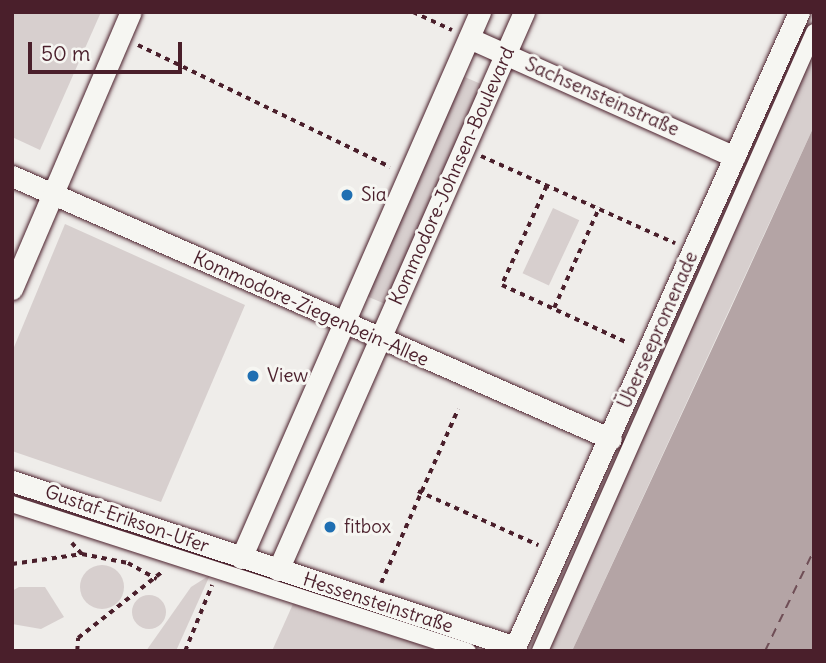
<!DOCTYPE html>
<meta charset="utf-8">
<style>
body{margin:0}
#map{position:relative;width:826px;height:663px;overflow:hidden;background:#efedea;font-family:Delius,sans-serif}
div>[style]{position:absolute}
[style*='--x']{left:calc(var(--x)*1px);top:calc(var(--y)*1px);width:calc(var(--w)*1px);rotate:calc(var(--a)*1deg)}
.green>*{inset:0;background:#d7cfce;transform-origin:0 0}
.round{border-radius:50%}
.water>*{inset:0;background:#b4a4a5}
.ferry>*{height:2px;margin-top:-1px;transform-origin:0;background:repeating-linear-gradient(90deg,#6f4e56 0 9px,transparent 0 16px)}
.path>*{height:3.5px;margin-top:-1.75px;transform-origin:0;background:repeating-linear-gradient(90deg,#4a1f2b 0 5px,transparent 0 10px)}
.roads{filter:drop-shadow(0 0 2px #4a1f2b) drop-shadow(0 0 2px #4a1f2b)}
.pedestrian>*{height:16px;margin:-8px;padding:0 8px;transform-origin:8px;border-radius:8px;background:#f6f6f2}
.minor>*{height:21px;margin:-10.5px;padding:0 10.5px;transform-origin:10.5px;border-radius:10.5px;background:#f6f6f2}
.dots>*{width:19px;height:19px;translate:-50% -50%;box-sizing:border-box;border:4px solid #f6f6f2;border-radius:50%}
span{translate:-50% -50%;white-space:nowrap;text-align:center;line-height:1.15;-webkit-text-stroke:6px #f6f6f2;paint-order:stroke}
.street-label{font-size:19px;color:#4a1f2b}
.poi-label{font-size:19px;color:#4a1f2b}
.left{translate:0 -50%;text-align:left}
.frame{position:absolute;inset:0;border:14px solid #4a1f2b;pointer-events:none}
.scale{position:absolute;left:28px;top:42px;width:154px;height:32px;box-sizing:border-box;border:4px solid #4a1f2b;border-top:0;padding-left:9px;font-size:21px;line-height:24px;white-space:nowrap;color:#4a1f2b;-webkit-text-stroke:5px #f6f6f2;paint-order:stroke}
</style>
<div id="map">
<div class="green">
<i style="clip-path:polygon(12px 12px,101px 12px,40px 150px,12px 137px)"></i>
<i style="clip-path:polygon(814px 51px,814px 126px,572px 651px,548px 651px)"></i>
<i style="left:460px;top:75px;width:26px;height:240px;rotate:23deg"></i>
<i style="left:553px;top:208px;width:29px;height:72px;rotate:25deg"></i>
<i style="clip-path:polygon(65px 224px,245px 305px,161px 502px,12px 451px,12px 352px)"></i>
<i class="round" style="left:80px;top:565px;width:44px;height:44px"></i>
<i style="clip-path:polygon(210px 575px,176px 651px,146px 651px,191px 587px)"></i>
<i style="clip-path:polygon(19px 587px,45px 587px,64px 617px,41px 629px,12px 624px,12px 591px)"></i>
<i class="round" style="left:132px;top:595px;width:34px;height:34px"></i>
<i style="clip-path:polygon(293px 604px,440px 651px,272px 651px)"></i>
</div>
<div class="water">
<i style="clip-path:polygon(814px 126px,814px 651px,572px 651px,730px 310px)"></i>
</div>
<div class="ferry">
<i style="--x:765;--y:651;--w:112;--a:-64.1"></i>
</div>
<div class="path">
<i style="--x:413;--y:12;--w:43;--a:24.8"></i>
<i style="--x:138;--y:45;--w:280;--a:25.8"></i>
<i style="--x:481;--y:156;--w:213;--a:24.2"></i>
<i style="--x:547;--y:186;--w:109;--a:114.4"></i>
<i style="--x:502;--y:285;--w:139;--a:24.7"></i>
<i style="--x:554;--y:308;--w:110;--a:-65.8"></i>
<i style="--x:418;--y:491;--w:132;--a:24.2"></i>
<i style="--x:72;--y:543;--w:15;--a:48"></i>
<i style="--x:12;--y:564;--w:71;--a:-8.1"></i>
<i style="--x:82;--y:554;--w:47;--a:11.1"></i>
<i style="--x:128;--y:563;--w:33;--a:29"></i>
<i style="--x:381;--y:583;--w:190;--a:-66.1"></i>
<i style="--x:77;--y:651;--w:13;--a:-86"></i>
<i style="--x:78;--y:638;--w:108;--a:-38.2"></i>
<i style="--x:185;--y:651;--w:71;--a:-67.8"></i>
</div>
<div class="roads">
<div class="pedestrian">
<i style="--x:12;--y:504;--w:479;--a:17.9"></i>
<i style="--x:540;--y:651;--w:677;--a:-66.12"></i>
</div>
<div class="minor">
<i style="--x:469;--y:38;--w:291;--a:24.1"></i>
<i style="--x:12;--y:176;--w:654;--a:23.7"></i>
<i style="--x:12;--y:289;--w:301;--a:-66.8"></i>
<i style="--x:12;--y:481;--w:530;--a:18.26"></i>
<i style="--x:515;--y:647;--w:696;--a:-65.9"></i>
<i style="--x:241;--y:558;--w:596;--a:-66.36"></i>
<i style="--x:278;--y:570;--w:610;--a:-66.21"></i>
</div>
</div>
<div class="dots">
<i style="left:347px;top:195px;background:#1f6fb2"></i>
<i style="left:253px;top:376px;background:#1f6fb2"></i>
<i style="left:330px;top:527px;background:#1f6fb2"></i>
</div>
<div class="street-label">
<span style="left:602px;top:97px;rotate:24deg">Sachsensteinstraße</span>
<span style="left:452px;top:176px;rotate:-66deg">Kommodore-Johnsen-Boulevard</span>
<span style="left:311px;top:309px;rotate:24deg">Kommodore-Ziegenbein-Allee</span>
<span style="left:658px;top:330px;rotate:-66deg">Überseepromenade</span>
<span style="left:127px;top:519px;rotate:19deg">Gustaf-Erikson-Ufer</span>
<span style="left:378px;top:603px;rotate:18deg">Hessensteinstraße</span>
</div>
<div class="poi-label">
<span class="left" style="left:361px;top:195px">Sia</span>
<span class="left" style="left:267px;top:376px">View</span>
<span class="left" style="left:344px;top:527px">fitbox</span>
</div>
<div class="frame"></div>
<div class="scale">50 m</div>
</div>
